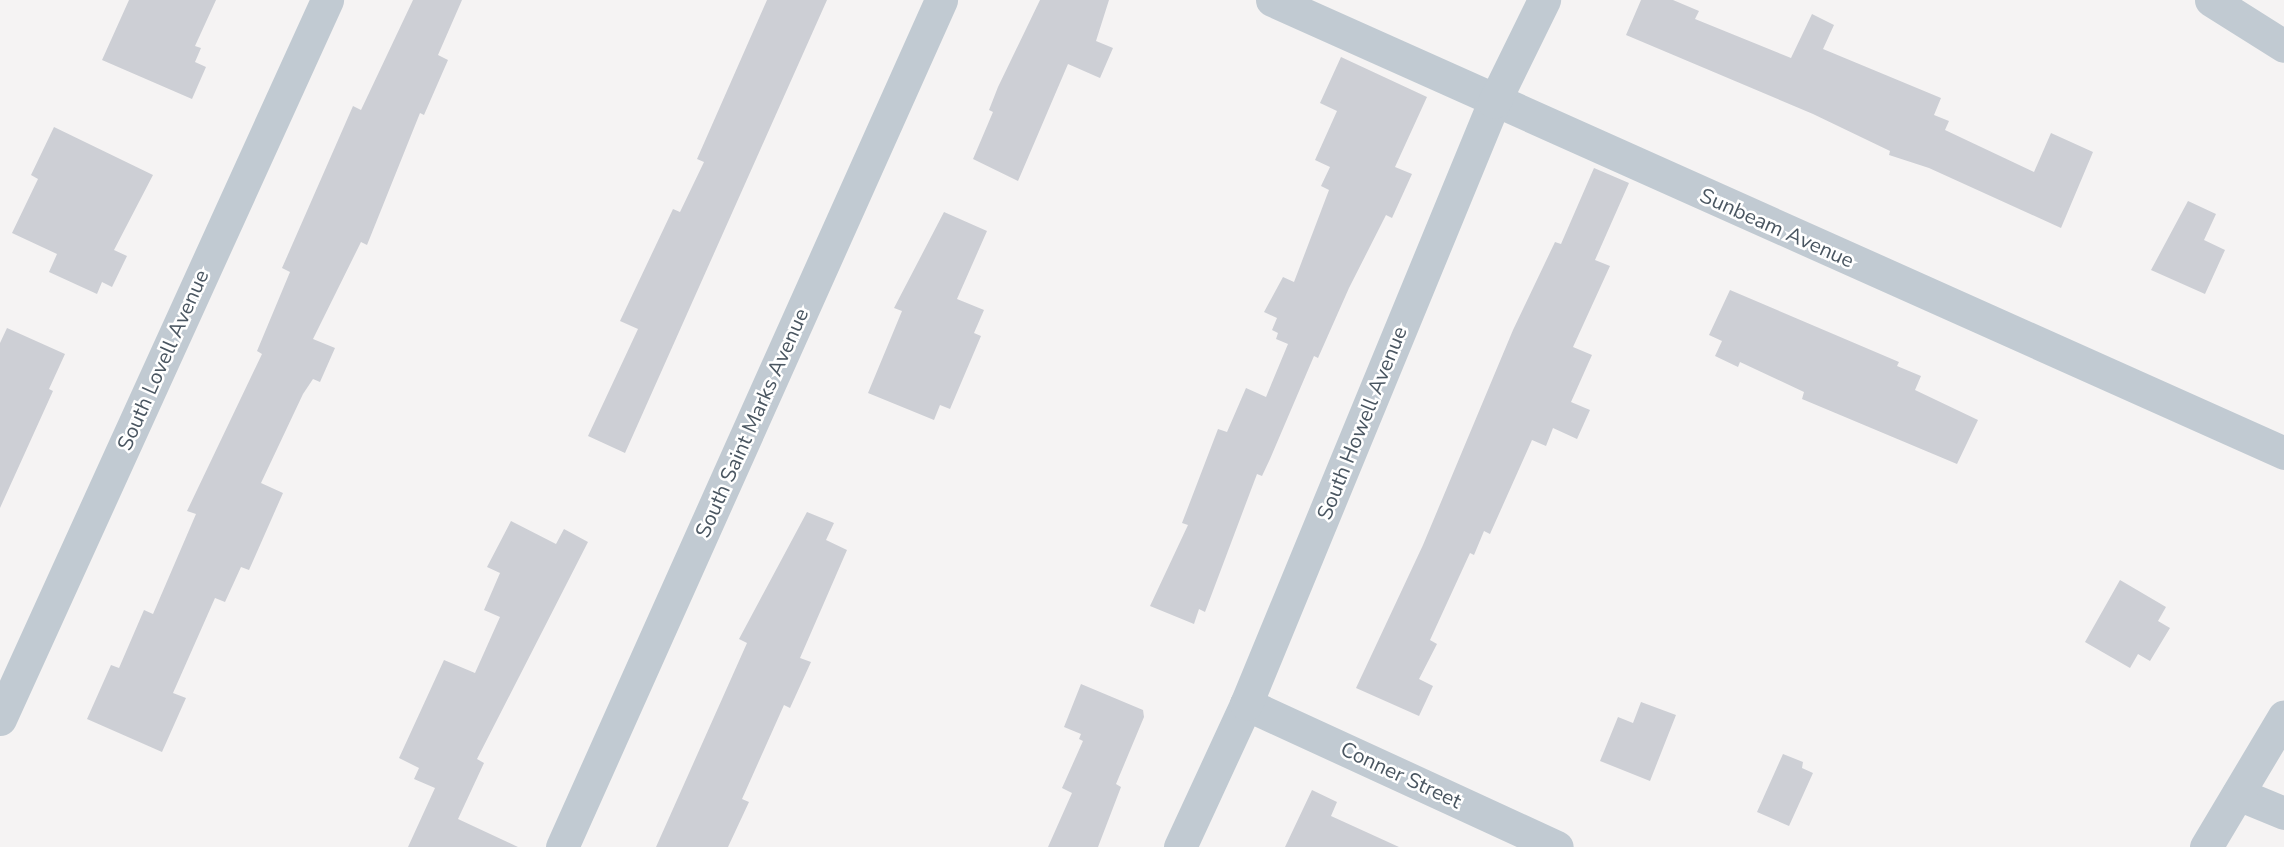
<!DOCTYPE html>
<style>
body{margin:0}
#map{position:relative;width:2284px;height:847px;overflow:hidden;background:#f5f3f3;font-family:"Nunito Sans",sans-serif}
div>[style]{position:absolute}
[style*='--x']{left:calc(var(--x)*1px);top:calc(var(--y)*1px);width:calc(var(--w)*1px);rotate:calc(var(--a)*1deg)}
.building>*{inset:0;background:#cdcfd5}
.minor>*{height:33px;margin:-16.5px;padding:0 16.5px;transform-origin:16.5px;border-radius:16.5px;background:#c1cad2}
span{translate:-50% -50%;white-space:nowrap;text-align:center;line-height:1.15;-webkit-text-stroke:5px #fff;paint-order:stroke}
.street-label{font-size:21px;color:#4a5661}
</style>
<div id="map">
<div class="building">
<i style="clip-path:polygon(129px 0,216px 0,195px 46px,201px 48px,195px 62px,206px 67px,192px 99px,102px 60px)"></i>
<i style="clip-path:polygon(413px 0,462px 0,438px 55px,448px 60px,424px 115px,420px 113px,367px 245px,361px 242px,313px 339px,335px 348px,320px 382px,313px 379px,303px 394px,261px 483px,283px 493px,249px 570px,241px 567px,225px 602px,215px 598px,173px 693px,186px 698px,162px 752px,87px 719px,111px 665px,119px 668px,144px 610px,153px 614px,196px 514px,187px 511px,262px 354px,257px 351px,290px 272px,282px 268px,353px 106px,361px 110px)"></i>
<i style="clip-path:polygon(767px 0,827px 0,625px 453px,588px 436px,638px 329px,620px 321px,673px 209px,680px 212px,704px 162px,697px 159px)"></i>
<i style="clip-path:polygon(1040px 0,1109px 0,1096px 41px,1113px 48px,1100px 78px,1068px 64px,1018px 181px,973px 159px,993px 112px,989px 110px,998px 87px)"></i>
<i style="clip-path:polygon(1641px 0,1673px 0,1699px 11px,1695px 19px,1791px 58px,1812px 14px,1834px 25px,1823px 49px,1941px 98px,1934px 115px,1949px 121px,1945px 130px,2034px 172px,2051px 133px,2093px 152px,2061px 228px,1929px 168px,1889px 155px,1890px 151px,1813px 114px,1626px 35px)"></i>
<i style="clip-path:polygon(1341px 57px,1427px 97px,1395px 167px,1412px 174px,1392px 218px,1386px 215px,1349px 288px,1318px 358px,1314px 356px,1270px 459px,1262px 476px,1257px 474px,1205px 612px,1199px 609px,1194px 624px,1150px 606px,1188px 525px,1182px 523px,1218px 429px,1227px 432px,1246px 388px,1266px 397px,1288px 344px,1276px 339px,1278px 333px,1272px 330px,1277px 318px,1264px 312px,1283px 277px,1294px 282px,1329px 190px,1321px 186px,1330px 167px,1315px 160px,1337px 111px,1320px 103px)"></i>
<i style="clip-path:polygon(54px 127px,153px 175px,114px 250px,127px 256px,112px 287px,102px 282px,97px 294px,49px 272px,57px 254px,12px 233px,38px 179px,31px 175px)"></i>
<i style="clip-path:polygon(1594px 168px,1629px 183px,1595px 260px,1610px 266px,1573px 347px,1592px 355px,1571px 402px,1590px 410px,1577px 439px,1553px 428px,1546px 446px,1532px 440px,1490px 534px,1484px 531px,1474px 555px,1470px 553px,1430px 640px,1437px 644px,1419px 679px,1433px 686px,1419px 716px,1356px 688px,1423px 545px,1513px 330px,1555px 242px,1561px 244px)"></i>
<i style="clip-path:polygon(2188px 201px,2216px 214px,2204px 240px,2225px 250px,2205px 294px,2151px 270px)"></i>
<i style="clip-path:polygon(944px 212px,987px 231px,957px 299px,984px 310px,974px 333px,981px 336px,950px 409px,940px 405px,934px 420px,868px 393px,902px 311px,894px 308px)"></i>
<i style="clip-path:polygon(1730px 290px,1899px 362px,1897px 366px,1921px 376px,1915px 390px,1978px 420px,1957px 464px,1802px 399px,1804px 392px,1740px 362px,1738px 367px,1715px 356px,1722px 341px,1709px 335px)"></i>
<i style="clip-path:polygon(7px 328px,65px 354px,49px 389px,53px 391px,0 508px,0 343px)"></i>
<i style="clip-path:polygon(807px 512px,834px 523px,826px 540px,847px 550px,800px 658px,811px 662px,790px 708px,784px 705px,742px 799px,749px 802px,728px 847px,656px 847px,747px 643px,739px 639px)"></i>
<i style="clip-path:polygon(511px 521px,556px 544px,564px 529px,588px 542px,477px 759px,484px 763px,458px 819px,518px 847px,408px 847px,435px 788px,414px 779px,419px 768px,399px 758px,444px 660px,475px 673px,500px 617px,484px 610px,500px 573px,487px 567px)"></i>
<i style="clip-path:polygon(2120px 580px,2166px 607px,2158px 621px,2170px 628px,2150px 661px,2138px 654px,2130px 668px,2085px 642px)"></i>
<i style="clip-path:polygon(1081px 684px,1143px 710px,1144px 717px,1116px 784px,1121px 787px,1098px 847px,1048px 847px,1072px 793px,1062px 788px,1083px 741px,1079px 739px,1081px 734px,1064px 727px)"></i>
<i style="clip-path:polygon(1641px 702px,1676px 715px,1650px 781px,1600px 761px,1618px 717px,1633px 723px)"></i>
<i style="clip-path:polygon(1783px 754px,1803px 762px,1802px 768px,1813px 773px,1789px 826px,1757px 812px)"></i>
<i style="clip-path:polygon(1312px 790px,1337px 802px,1331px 816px,1399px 847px,1285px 847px)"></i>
</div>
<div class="minor">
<i style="--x:1272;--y:0;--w:1109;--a:24.11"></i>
<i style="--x:2211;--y:0;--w:86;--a:32.2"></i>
<i style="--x:1246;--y:704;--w:342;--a:24.7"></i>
<i style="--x:0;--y:719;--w:790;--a:-65.54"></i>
<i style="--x:2238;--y:794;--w:50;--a:22.4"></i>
<i style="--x:562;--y:847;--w:928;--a:-65.89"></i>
<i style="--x:1180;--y:847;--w:157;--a:-65.2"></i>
<i style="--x:1246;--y:704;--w:651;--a:-67.61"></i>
<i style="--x:1494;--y:102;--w:114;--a:-63.9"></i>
<i style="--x:2206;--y:847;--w:152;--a:-59.2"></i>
</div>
<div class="street-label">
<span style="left:1777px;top:228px;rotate:24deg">Sunbeam Avenue</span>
<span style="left:163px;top:360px;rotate:-66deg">South Lovell Avenue</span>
<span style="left:752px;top:423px;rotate:-66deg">South Saint Marks Avenue</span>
<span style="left:1362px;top:423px;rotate:-68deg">South Howell Avenue</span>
<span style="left:1401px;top:775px;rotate:25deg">Conner Street</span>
</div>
</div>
